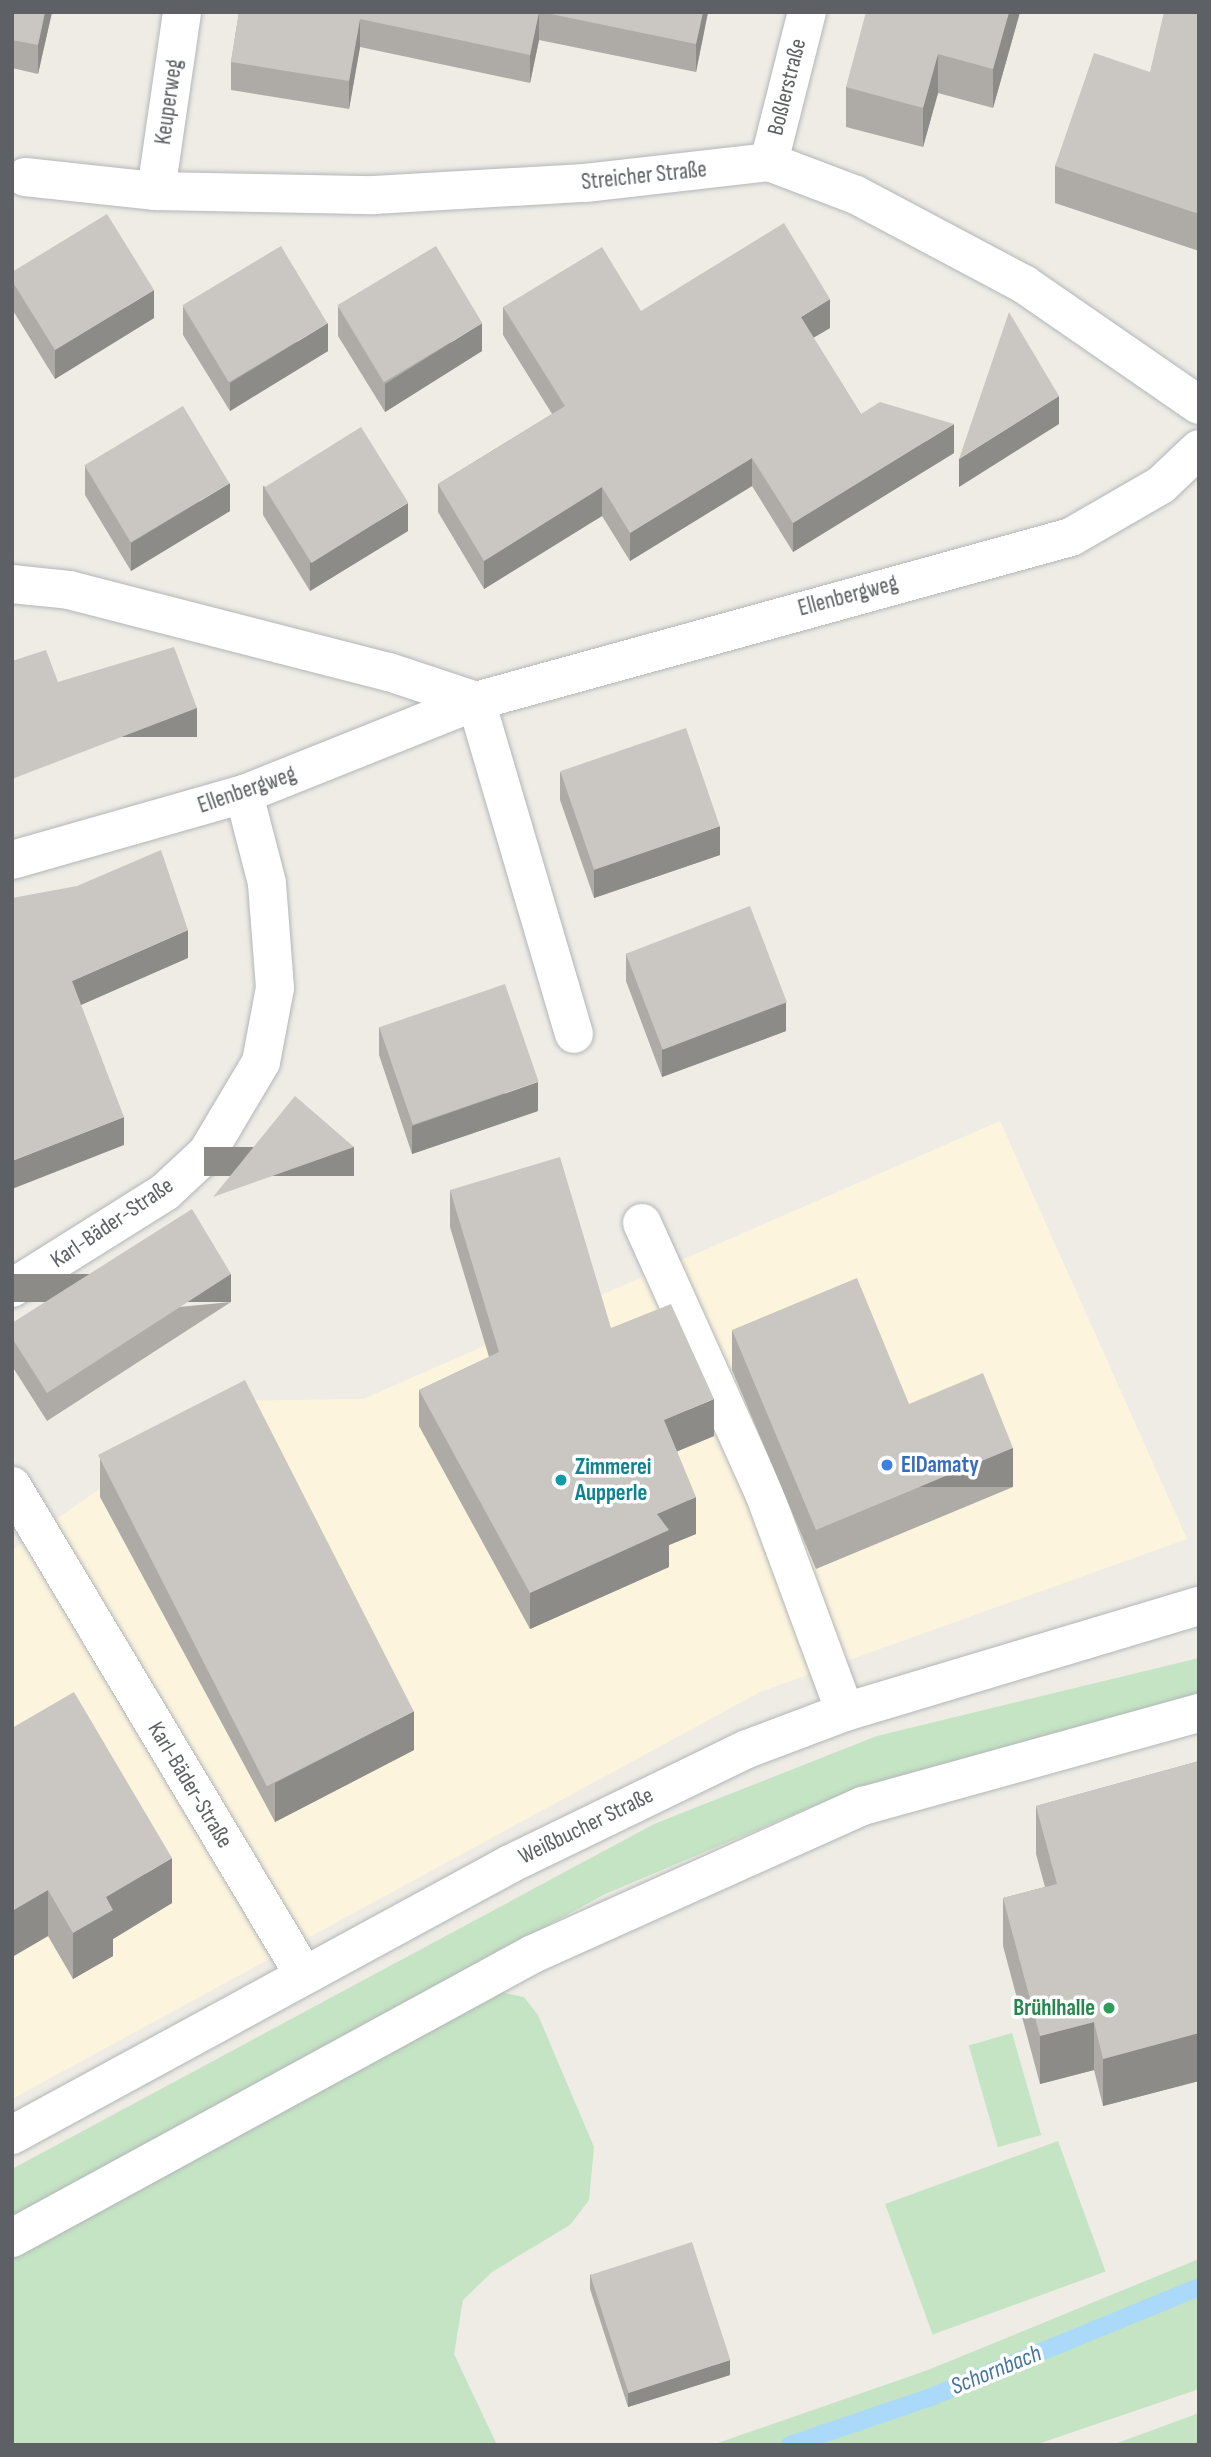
<!DOCTYPE html>
<meta charset="utf-8">
<style>
body{margin:0}
#map{position:relative;width:1211px;height:2457px;overflow:hidden;background:#eeece5;font-family:"Sofia Sans Condensed",sans-serif}
div>[style]{position:absolute}
[style*='--x']{left:calc(var(--x)*1px);top:calc(var(--y)*1px);width:calc(var(--w)*1px);rotate:calc(var(--a)*1deg)}
.commercial>*{inset:0;background:#fcf4dd}
.green>*{inset:0;background:#c4e4c3;transform-origin:0 0}
.stream>*{height:18px;margin:-9px;padding:0 9px;transform-origin:9px;border-radius:9px;background:#aad9fa}
.roads{filter:drop-shadow(0 0 2px #b2b6b9) drop-shadow(0 0 2px #b2b6b9)}
.minor>*{height:38px;margin:-19px;padding:0 19px;transform-origin:19px;border-radius:19px;background:#fff}
.wall>*{inset:0;background:#aeaba7}
.shaded-wall>*{inset:0;background:#8d8b88;transform-origin:0 0}
.building>*{inset:0;background:#cac7c2;transform-origin:0 0}
.dots>*{width:19px;height:19px;translate:-50% -50%;box-sizing:border-box;border:4px solid #fff;border-radius:50%}
span{translate:-50% -50%;white-space:nowrap;text-align:center;line-height:1.15;-webkit-text-stroke:7px #fff;paint-order:stroke}
.street-label{font-size:23px;color:#5d6165}
.shop-label{font-size:23px;color:#366cbe;font-weight:700}
.left{translate:0 -50%;text-align:left}
.culture-label{font-size:23px;color:#0d838f;font-weight:700}
.leisure-label{font-size:23px;color:#27864d;font-weight:700}
.right{translate:-100% -50%;text-align:right}
.water-label{font-size:24px;color:#4475a2;font-style:italic}
.frame{position:absolute;inset:0;border:14px solid #5d6165;pointer-events:none}
</style>
<div id="map">
<div class="commercial">
<i style="clip-path:polygon(1000px 1121px,1187px 1539px,760px 1692px,12px 2099px,12px 1550px,226px 1401px,363px 1399px)"></i>
</div>
<div class="green">
<i style="clip-path:polygon(1199px 1658px,1199px 1703px,861px 1786px,605px 1894px,12px 2219px,12px 2169px,654px 1824px,877px 1736px)"></i>
<i style="clip-path:polygon(490px 1990px,524px 1997px,538px 2015px,594px 2147px,589px 2200px,570px 2225px,492px 2272px,463px 2300px,454px 2354px,497px 2445px,12px 2445px,12px 2252px)"></i>
<i style="left:1012px;top:2033px;width:106px;height:45px;rotate:74deg"></i>
<i style="left:1058px;top:2141px;width:139px;height:184px;rotate:70deg"></i>
<i style="clip-path:polygon(1199px 2259px,1199px 2389px,1035px 2445px,712px 2445px,928px 2370px)"></i>
<i style="clip-path:polygon(1199px 2413px,1199px 2445px,1112px 2445px)"></i>
</div>
<div class="stream">
<i style="--x:790;--y:2445;--w:149;--a:-18.8"></i>
<i style="--x:931;--y:2397;--w:290;--a:-22.3"></i>
</div>
<div class="roads">
<div class="minor">
<i style="--x:769;--y:162;--w:155;--a:-75.8"></i>
<i style="--x:25;--y:177;--w:132;--a:6.1"></i>
<i style="--x:156;--y:191;--w:218;--a:1.1"></i>
<i style="--x:374;--y:195;--w:211;--a:-3.3"></i>
<i style="--x:585;--y:183;--w:185;--a:-6.5"></i>
<i style="--x:769;--y:162;--w:93;--a:20.8"></i>
<i style="--x:856;--y:195;--w:191;--a:28"></i>
<i style="--x:1025;--y:285;--w:211;--a:34.6"></i>
<i style="--x:156;--y:191;--w:181;--a:-81.7"></i>
<i style="--x:12;--y:584;--w:57;--a:6"></i>
<i style="--x:69;--y:590;--w:330;--a:14.4"></i>
<i style="--x:389;--y:672;--w:92;--a:18.4"></i>
<i style="--x:476;--y:701;--w:347;--a:73.6"></i>
<i style="--x:12;--y:860;--w:241;--a:-15.9"></i>
<i style="--x:244;--y:794;--w:250;--a:-21.8"></i>
<i style="--x:476;--y:701;--w:617;--a:-15.41"></i>
<i style="--x:1071;--y:537;--w:104;--a:-30"></i>
<i style="--x:1161;--y:485;--w:52;--a:-43.5"></i>
<i style="--x:642;--y:1223;--w:296;--a:65.7"></i>
<i style="--x:764;--y:1493;--w:233;--a:69.7"></i>
<i style="--x:12;--y:1288;--w:181;--a:-32.1"></i>
<i style="--x:165;--y:1192;--w:57;--a:-42.9"></i>
<i style="--x:207;--y:1153;--w:106;--a:-59.3"></i>
<i style="--x:261;--y:1062;--w:75;--a:-79.3"></i>
<i style="--x:275;--y:988;--w:105;--a:-94.4"></i>
<i style="--x:267;--y:883;--w:92;--a:-104.5"></i>
<i style="--x:12;--y:1486;--w:570;--a:59.16"></i>
<i style="--x:12;--y:2135;--w:567;--a:-28.55"></i>
<i style="--x:510;--y:1864;--w:263;--a:-25.9"></i>
<i style="--x:747;--y:1749;--w:105;--a:-20.7"></i>
<i style="--x:845;--y:1712;--w:370;--a:-16.7"></i>
<i style="--x:12;--y:2238;--w:593;--a:-28.6"></i>
<i style="--x:533;--y:1954;--w:362;--a:-24.2"></i>
<i style="--x:863;--y:1806;--w:349;--a:-15.5"></i>
</div>
</div>
<div class="wall">
<i style="clip-path:polygon(12px 12px,52px 12px,38px 74px,12px 68px)"></i>
<i style="clip-path:polygon(239px 12px,708px 12px,696px 72px,539px 40px,530px 83px,360px 47px,349px 109px,231px 90px,231px 62px)"></i>
<i style="clip-path:polygon(1020px 12px,993px 108px,938px 93px,923px 147px,846px 127px,846px 87px)"></i>
<i style="clip-path:polygon(1199px 12px,1199px 251px,1055px 203px,1055px 166px,1150px 72px)"></i>
<i style="clip-path:polygon(12px 272px,154px 318px,55px 379px,12px 309px)"></i>
<i style="clip-path:polygon(183px 307px,328px 351px,230px 411px,183px 335px)"></i>
<i style="clip-path:polygon(338px 307px,482px 351px,385px 412px,338px 336px)"></i>
<i style="clip-path:polygon(503px 307px,641px 311px,830px 328px,813px 338px,861px 414px,954px 453px,793px 552px,752px 486px,630px 561px,602px 516px,484px 589px,438px 512px,438px 484px,552px 414px,503px 335px)"></i>
<i style="clip-path:polygon(85px 466px,230px 511px,131px 571px,85px 495px)"></i>
<i style="clip-path:polygon(263px 486px,408px 531px,310px 591px,263px 515px)"></i>
<i style="clip-path:polygon(560px 772px,720px 855px,594px 898px,560px 800px)"></i>
<i style="clip-path:polygon(626px 953px,786px 1031px,662px 1077px,626px 981px)"></i>
<i style="clip-path:polygon(379px 1027px,538px 1111px,412px 1154px,379px 1055px)"></i>
<i style="clip-path:polygon(450px 1190px,611px 1328px,714px 1436px,677px 1451px,696px 1534px,669px 1545px,669px 1567px,530px 1629px,419px 1426px,419px 1390px,489px 1357px,450px 1227px)"></i>
<i style="clip-path:polygon(231px 1302px,47px 1421px,12px 1366px,12px 1323px)"></i>
<i style="clip-path:polygon(732px 1330px,909px 1404px,1013px 1487px,816px 1569px,732px 1370px)"></i>
<i style="clip-path:polygon(100px 1458px,414px 1750px,275px 1822px,100px 1497px)"></i>
<i style="clip-path:polygon(12px 1728px,172px 1903px,113px 1939px,113px 1956px,73px 1979px,48px 1936px,12px 1957px)"></i>
<i style="clip-path:polygon(1199px 1761px,1199px 2081px,1103px 2106px,1094px 2070px,1040px 2084px,1003px 1946px,1003px 1898px,1045px 1887px,1036px 1854px,1036px 1806px)"></i>
<i style="clip-path:polygon(590px 2274px,730px 2375px,628px 2407px,590px 2289px)"></i>
</div>
<div class="shaded-wall">
<i style="clip-path:polygon(45px 12px,52px 12px,38px 74px,38px 45px)"></i>
<i style="clip-path:polygon(539px 12px,539px 40px,530px 83px,530px 55px)"></i>
<i style="clip-path:polygon(703px 12px,708px 12px,696px 72px,696px 44px)"></i>
<i style="clip-path:polygon(1009px 12px,1020px 12px,993px 108px,993px 69px)"></i>
<i style="clip-path:polygon(360px 19px,360px 47px,349px 109px,349px 81px)"></i>
<i style="clip-path:polygon(938px 54px,938px 93px,923px 147px,923px 108px)"></i>
<i style="clip-path:polygon(154px 290px,154px 318px,55px 379px,55px 350px)"></i>
<i style="clip-path:polygon(830px 299px,830px 328px,801px 345px,801px 317px)"></i>
<i style="clip-path:polygon(328px 323px,328px 351px,230px 411px,230px 383px)"></i>
<i style="clip-path:polygon(482px 323px,482px 351px,385px 412px,385px 384px)"></i>
<i style="clip-path:polygon(1059px 396px,1059px 424px,959px 487px,959px 459px)"></i>
<i style="clip-path:polygon(954px 424px,954px 453px,793px 552px,793px 523px)"></i>
<i style="clip-path:polygon(752px 458px,752px 486px,630px 561px,630px 533px)"></i>
<i style="clip-path:polygon(230px 483px,230px 511px,131px 571px,131px 543px)"></i>
<i style="clip-path:polygon(602px 487px,602px 516px,484px 589px,484px 561px)"></i>
<i style="clip-path:polygon(408px 503px,408px 531px,310px 591px,310px 563px)"></i>
<i style="left:197px;top:708px;width:29px;height:198px;rotate:90deg"></i>
<i style="clip-path:polygon(720px 826px,720px 855px,594px 898px,594px 870px)"></i>
<i style="clip-path:polygon(188px 930px,188px 958px,72px 1009px,72px 981px)"></i>
<i style="clip-path:polygon(786px 1002px,786px 1031px,662px 1077px,662px 1049px)"></i>
<i style="clip-path:polygon(538px 1082px,538px 1111px,412px 1154px,412px 1126px)"></i>
<i style="clip-path:polygon(124px 1117px,124px 1145px,12px 1189px,12px 1161px)"></i>
<i style="left:354px;top:1147px;width:29px;height:150px;rotate:90deg"></i>
<i style="left:231px;top:1274px;width:28px;height:219px;rotate:90deg"></i>
<i style="clip-path:polygon(714px 1399px,714px 1436px,664px 1457px,664px 1420px)"></i>
<i style="left:1013px;top:1448px;width:39px;height:213px;rotate:90deg"></i>
<i style="clip-path:polygon(696px 1497px,696px 1534px,669px 1545px,669px 1567px,530px 1629px,530px 1593px,657px 1514px)"></i>
<i style="clip-path:polygon(414px 1711px,414px 1750px,275px 1822px,275px 1783px)"></i>
<i style="clip-path:polygon(172px 1858px,172px 1903px,113px 1939px,113px 1956px,73px 1979px,73px 1933px,106px 1897px)"></i>
<i style="clip-path:polygon(48px 1890px,48px 1936px,12px 1957px,12px 1911px)"></i>
<i style="clip-path:polygon(1094px 2022px,1094px 2070px,1040px 2084px,1040px 2036px)"></i>
<i style="clip-path:polygon(1199px 2033px,1199px 2081px,1103px 2106px,1103px 2059px)"></i>
<i style="clip-path:polygon(730px 2360px,730px 2375px,628px 2407px,628px 2393px)"></i>
</div>
<div class="building">
<i style="clip-path:polygon(12px 12px,45px 12px,38px 45px,12px 40px)"></i>
<i style="clip-path:polygon(239px 12px,539px 12px,530px 55px,360px 19px,349px 81px,231px 62px)"></i>
<i style="clip-path:polygon(541px 12px,703px 12px,696px 44px)"></i>
<i style="clip-path:polygon(866px 12px,1009px 12px,993px 69px,938px 54px,923px 108px,846px 87px)"></i>
<i style="clip-path:polygon(1164px 12px,1199px 12px,1199px 214px,1055px 166px,1094px 53px,1150px 72px)"></i>
<i style="clip-path:polygon(107px 214px,154px 290px,55px 350px,12px 281px,12px 272px)"></i>
<i style="clip-path:polygon(784px 223px,830px 299px,801px 317px,861px 414px,880px 402px,954px 424px,793px 523px,752px 458px,630px 533px,602px 487px,484px 561px,438px 484px,565px 406px,503px 307px,602px 247px,641px 311px)"></i>
<i style="left:281px;top:246px;width:90px;height:115px;rotate:59deg"></i>
<i style="left:436px;top:246px;width:90px;height:115px;rotate:59deg"></i>
<i style="clip-path:polygon(1009px 312px,1059px 396px,959px 459px)"></i>
<i style="left:183px;top:406px;width:90px;height:115px;rotate:59deg"></i>
<i style="left:361px;top:427px;width:89px;height:114px;rotate:58deg"></i>
<i style="clip-path:polygon(174px 647px,197px 708px,12px 779px,12px 661px,46px 650px,58px 682px)"></i>
<i style="left:686px;top:728px;width:104px;height:133px;rotate:71deg"></i>
<i style="clip-path:polygon(161px 850px,188px 930px,72px 981px,124px 1117px,12px 1161px,12px 898px,77px 886px)"></i>
<i style="left:750px;top:906px;width:103px;height:133px;rotate:69deg"></i>
<i style="left:505px;top:984px;width:103px;height:133px;rotate:71deg"></i>
<i style="clip-path:polygon(295px 1096px,354px 1147px,213px 1197px)"></i>
<i style="clip-path:polygon(560px 1157px,611px 1328px,671px 1304px,714px 1399px,664px 1420px,696px 1497px,657px 1514px,669px 1530px,530px 1593px,419px 1390px,499px 1352px,450px 1190px)"></i>
<i style="clip-path:polygon(192px 1209px,231px 1274px,47px 1393px,12px 1338px,12px 1323px)"></i>
<i style="clip-path:polygon(857px 1278px,909px 1404px,983px 1373px,1013px 1448px,816px 1530px,732px 1330px)"></i>
<i style="left:245px;top:1380px;width:372px;height:165px;rotate:63deg"></i>
<i style="clip-path:polygon(74px 1692px,172px 1858px,106px 1897px,113px 1910px,73px 1933px,48px 1890px,12px 1911px,12px 1728px)"></i>
<i style="clip-path:polygon(1199px 1761px,1199px 2033px,1103px 2059px,1094px 2022px,1040px 2036px,1003px 1898px,1057px 1884px,1036px 1806px)"></i>
<i style="left:692px;top:2242px;width:124px;height:107px;rotate:72deg"></i>
</div>
<div class="dots">
<i style="left:887px;top:1465px;background:#3f7fe0"></i>
<i style="left:561px;top:1480px;background:#0f9aa8"></i>
<i style="left:1109px;top:2008px;background:#2e9e5b"></i>
</div>
<div class="street-label">
<span style="left:787px;top:87px;rotate:-76deg">Boßlerstraße</span>
<span style="left:169px;top:102px;rotate:-82deg">Keuperweg</span>
<span style="left:644px;top:176px;rotate:-6deg">Streicher Straße</span>
<span style="left:848px;top:596px;rotate:-15deg">Ellenbergweg</span>
<span style="left:247px;top:790px;rotate:-19deg">Ellenbergweg</span>
<span style="left:112px;top:1223px;rotate:-34deg">Karl-Bäder-Straße</span>
<span style="left:190px;top:1785px;rotate:59deg">Karl-Bäder-Straße</span>
<span style="left:586px;top:1826px;rotate:-26deg">Weißbucher Straße</span>
</div>
<div class="shop-label">
<span class="left" style="left:901px;top:1465px">ElDamaty</span>
</div>
<div class="culture-label">
<span class="left" style="left:575px;top:1480px">Zimmerei<br>Aupperle</span>
</div>
<div class="leisure-label">
<span class="right" style="left:1095px;top:2008px">Brühlhalle</span>
</div>
<div class="water-label">
<span style="left:996px;top:2370px;rotate:-22deg">Schornbach</span>
</div>
<div class="frame"></div>
</div>
